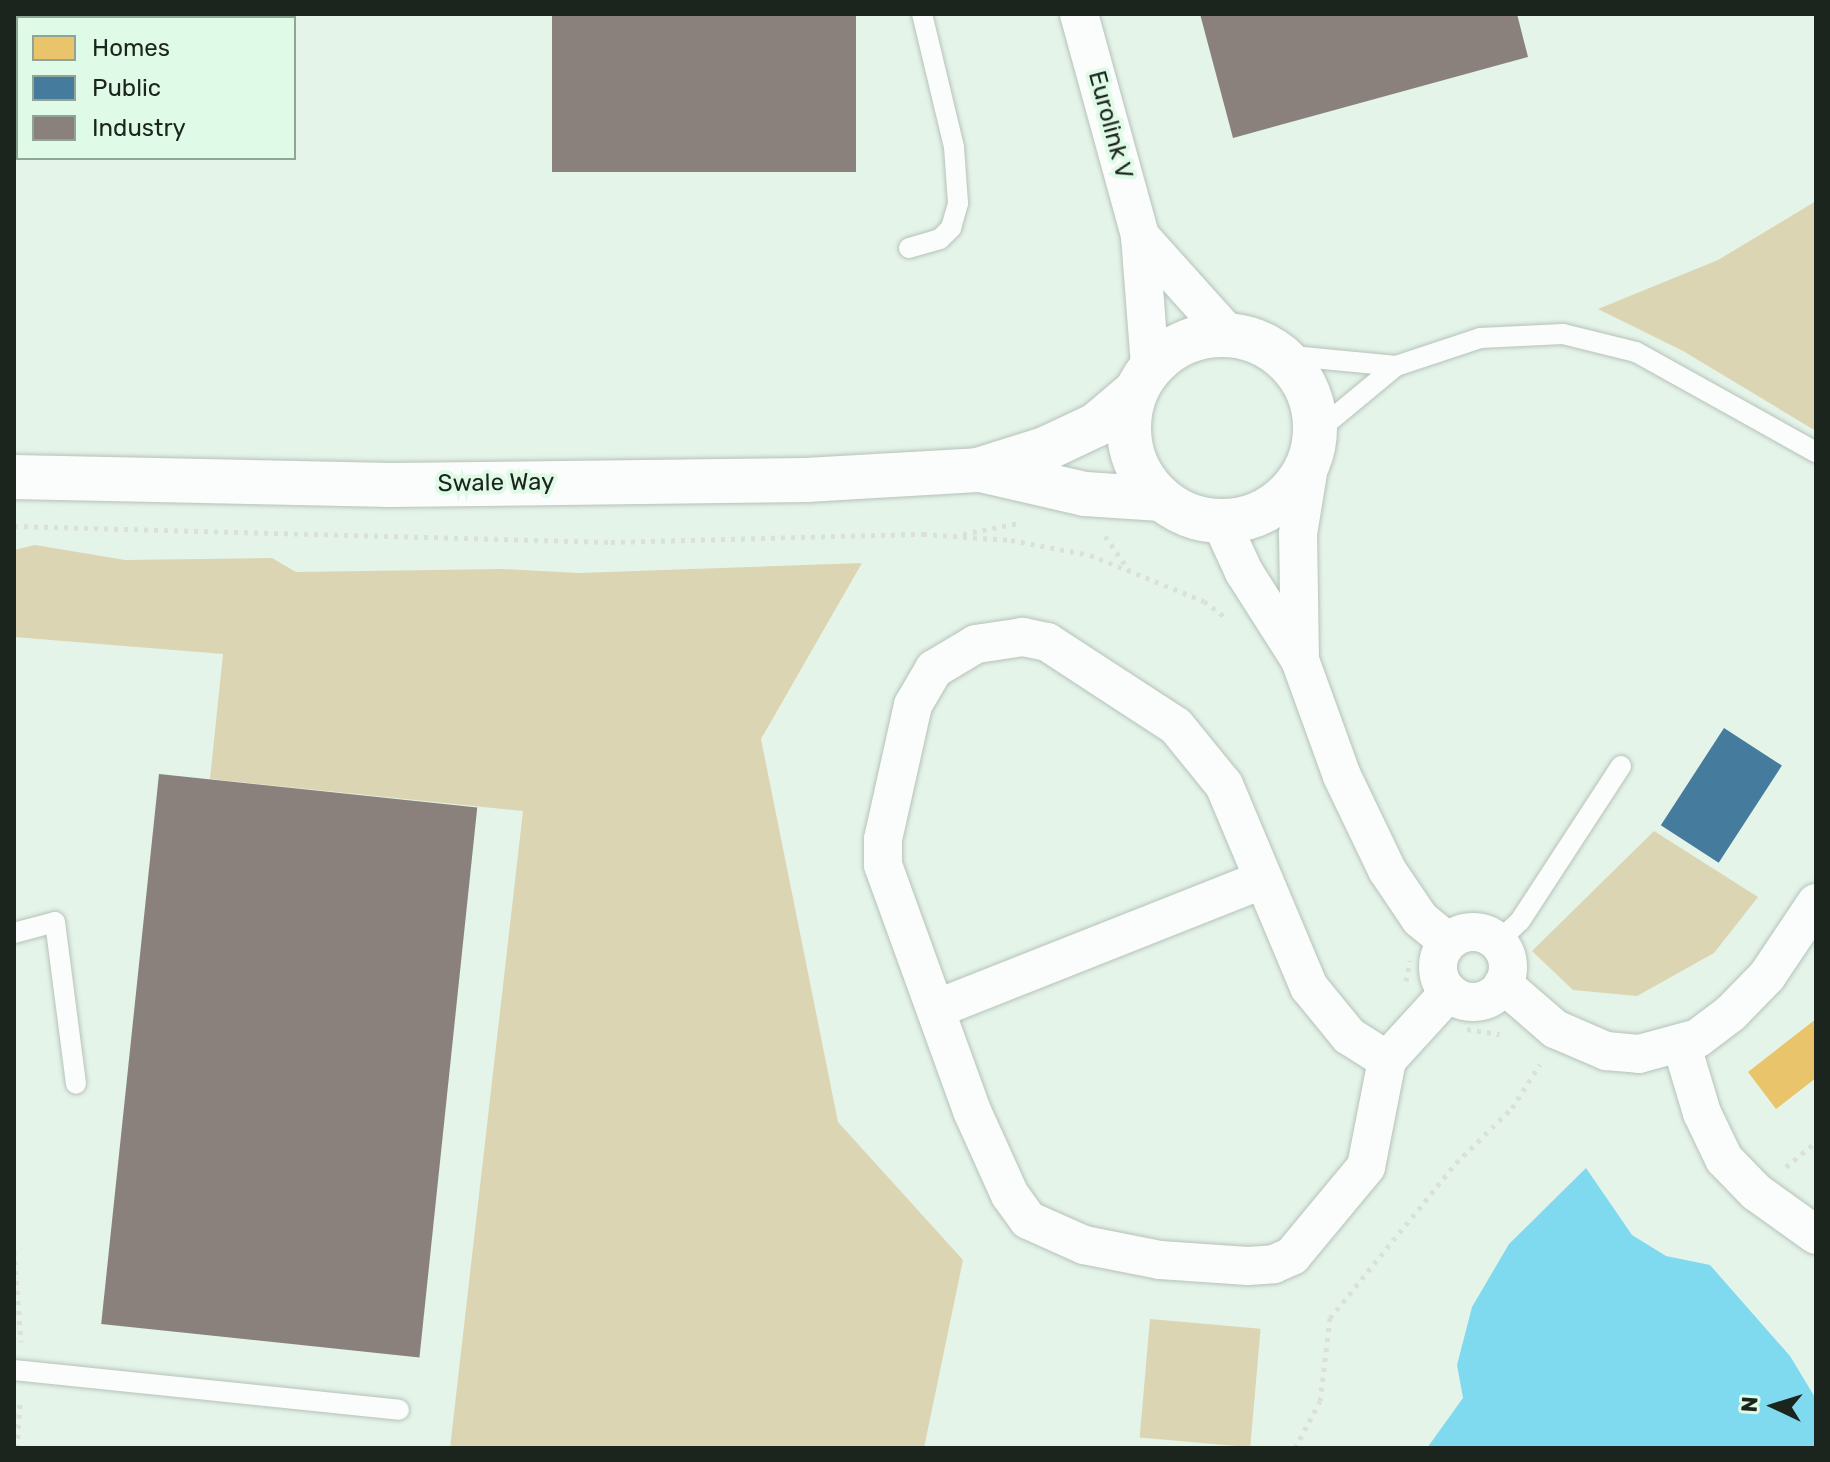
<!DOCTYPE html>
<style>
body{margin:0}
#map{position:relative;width:1830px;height:1462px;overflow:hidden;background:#e5f4e9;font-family:Rubik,sans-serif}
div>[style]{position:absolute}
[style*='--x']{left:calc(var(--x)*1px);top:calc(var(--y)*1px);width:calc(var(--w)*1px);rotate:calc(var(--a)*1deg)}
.green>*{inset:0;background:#dcd5b3;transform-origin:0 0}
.water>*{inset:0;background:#7fdaf0}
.homes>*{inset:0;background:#e9c46a}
.public>*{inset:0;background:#457b9d;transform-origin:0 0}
.industry>*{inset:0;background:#8a817c;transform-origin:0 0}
.path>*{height:5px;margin-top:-2.5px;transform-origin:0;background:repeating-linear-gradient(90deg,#dce0dc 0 4px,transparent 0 10px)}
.roads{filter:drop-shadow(0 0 2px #b6c2b9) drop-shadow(0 0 2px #b6c2b9)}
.lane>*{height:20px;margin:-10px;padding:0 10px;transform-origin:10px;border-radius:10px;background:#fbfdfc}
.street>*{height:38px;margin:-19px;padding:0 19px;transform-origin:19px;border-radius:19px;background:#fbfdfc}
.street>.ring{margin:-19px;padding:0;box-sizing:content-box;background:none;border:38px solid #fbfdfc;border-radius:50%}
.secondary>*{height:44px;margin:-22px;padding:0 22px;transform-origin:22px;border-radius:22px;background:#fbfdfc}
.secondary>.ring{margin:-22px;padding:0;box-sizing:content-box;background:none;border:44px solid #fbfdfc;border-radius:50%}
span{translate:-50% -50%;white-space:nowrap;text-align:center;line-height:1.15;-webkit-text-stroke:8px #dffae6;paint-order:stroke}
.street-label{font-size:24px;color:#1b251d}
.frame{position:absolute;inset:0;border:16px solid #1b251d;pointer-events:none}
.legend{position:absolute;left:16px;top:16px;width:280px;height:144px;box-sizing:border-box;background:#dffae6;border:2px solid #91a596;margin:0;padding:10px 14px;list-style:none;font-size:24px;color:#1b251d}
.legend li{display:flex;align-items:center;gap:16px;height:40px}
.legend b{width:40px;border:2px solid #91a596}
.north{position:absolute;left:1734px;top:1366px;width:80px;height:80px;-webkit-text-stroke:6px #dffae6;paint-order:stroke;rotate:274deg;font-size:22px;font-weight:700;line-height:32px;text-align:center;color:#1b251d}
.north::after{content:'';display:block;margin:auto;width:28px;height:36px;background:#1b251d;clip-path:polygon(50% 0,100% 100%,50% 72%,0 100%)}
</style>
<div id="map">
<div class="green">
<i style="clip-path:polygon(1816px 201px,1816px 431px,1683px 351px,1598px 309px,1718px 260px)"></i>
<i style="clip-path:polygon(35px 545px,125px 560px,272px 558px,296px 572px,502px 569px,579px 573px,862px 563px,761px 739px,838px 1122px,963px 1260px,924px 1448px,450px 1448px,523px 811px,210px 779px,223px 654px,14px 637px,14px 550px)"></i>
<i style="clip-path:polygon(1654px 831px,1758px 897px,1714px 953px,1637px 996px,1573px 990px,1532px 951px)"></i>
<i style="left:1150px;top:1319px;width:111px;height:119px;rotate:5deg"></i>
</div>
<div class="water">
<i style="clip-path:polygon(1586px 1168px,1632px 1235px,1666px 1256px,1710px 1265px,1790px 1356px,1816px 1399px,1816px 1448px,1427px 1448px,1463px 1398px,1457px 1365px,1472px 1307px,1509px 1244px)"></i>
</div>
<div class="homes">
<i style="clip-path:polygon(1816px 1019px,1816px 1078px,1776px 1109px,1748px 1072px)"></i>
</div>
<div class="public">
<i style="left:1724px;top:728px;width:69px;height:116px;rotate:33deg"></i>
</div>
<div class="industry">
<i style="left:552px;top:14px;width:304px;height:158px"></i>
<i style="clip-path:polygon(1200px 14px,1517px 14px,1528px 57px,1233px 138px)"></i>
<i style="left:159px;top:774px;width:320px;height:553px;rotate:6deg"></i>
</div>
<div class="path">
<i style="--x:14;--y:526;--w:597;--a:1.54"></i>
<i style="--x:611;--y:542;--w:312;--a:-1.5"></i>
<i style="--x:923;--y:534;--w:88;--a:3.9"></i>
<i style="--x:1011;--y:540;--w:80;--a:10.8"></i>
<i style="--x:1090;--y:555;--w:123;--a:22"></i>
<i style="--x:1204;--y:601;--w:26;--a:37"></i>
<i style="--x:963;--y:534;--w:57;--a:-11.1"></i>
<i style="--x:1105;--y:536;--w:42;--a:54.8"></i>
<i style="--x:1406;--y:981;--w:21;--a:-79"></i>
<i style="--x:1467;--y:1029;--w:33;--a:9"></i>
<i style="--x:1786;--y:1167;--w:39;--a:-40"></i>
<i style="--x:14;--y:1251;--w:91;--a:85.6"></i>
<i style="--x:17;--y:1448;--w:48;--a:-86.4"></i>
<i style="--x:1295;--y:1448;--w:53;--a:-62"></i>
<i style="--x:1320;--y:1401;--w:84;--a:-83.1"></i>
<i style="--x:1330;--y:1318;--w:200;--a:-50.9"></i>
<i style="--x:1456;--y:1163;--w:78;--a:-44.5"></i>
<i style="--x:1512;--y:1108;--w:52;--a:-57.5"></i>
</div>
<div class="roads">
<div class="lane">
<i style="--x:909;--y:248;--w:32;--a:-16"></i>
<i style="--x:940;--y:239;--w:16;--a:-45"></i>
<i style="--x:951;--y:228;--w:26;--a:-74"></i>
<i style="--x:958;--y:203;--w:56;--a:-94.1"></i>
<i style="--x:954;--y:147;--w:137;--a:-103.5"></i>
<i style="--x:1282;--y:355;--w:115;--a:5.5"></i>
<i style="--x:1315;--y:433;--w:105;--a:-39.6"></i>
<i style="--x:1396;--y:366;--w:89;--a:-18.4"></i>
<i style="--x:1480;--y:338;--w:83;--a:-2.8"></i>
<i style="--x:1563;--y:334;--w:75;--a:13.9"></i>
<i style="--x:1636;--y:352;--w:206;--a:29.1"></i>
<i style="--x:14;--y:933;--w:42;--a:-15"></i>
<i style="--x:55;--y:922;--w:163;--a:82.6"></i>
<i style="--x:1498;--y:942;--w:30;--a:-44"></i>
<i style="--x:1520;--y:921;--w:185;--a:-56.9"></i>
<i style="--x:14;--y:1370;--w:387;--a:5.9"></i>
</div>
<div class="street">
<i style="--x:1079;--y:14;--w:230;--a:74.6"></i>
<i style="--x:1140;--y:236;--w:131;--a:85.6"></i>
<i style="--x:1140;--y:236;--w:132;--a:48.1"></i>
<i style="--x:1221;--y:522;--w:55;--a:65.3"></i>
<i style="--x:1244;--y:572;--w:104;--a:57.5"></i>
<i style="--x:1300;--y:660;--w:123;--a:70.1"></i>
<i style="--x:1342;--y:776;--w:104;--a:64.4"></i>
<i style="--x:1387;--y:870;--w:59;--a:56"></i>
<i style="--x:1420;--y:919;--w:36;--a:39"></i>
<i style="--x:1300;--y:660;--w:126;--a:-90.9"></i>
<i style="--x:1298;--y:534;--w:74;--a:-80.7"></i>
<i class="ring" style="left:1438px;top:932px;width:32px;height:32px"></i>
<i style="--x:1503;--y:984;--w:69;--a:40.9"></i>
<i style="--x:1555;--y:1029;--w:56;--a:23.3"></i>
<i style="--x:1606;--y:1051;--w:33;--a:5"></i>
<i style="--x:1639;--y:1054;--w:61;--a:-15.2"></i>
<i style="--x:1698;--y:1038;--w:41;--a:-37.1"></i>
<i style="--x:1731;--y:1013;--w:52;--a:-45.8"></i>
<i style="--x:1767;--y:976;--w:88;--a:-56.1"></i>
<i style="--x:936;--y:1009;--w:350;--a:-21.6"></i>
<i style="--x:1681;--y:1043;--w:73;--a:73.3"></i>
<i style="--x:1702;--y:1113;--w:51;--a:64.4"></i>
<i style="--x:1724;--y:1159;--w:46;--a:45.9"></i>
<i style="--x:1756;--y:1192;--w:74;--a:35.6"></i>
<i style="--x:1387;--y:1060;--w:45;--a:-147.7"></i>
<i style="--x:1349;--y:1036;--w:63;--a:-129.2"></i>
<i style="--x:1309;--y:987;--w:219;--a:-112.8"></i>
<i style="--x:1224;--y:785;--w:76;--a:-129.1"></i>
<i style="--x:1176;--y:726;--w:154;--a:-146.9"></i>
<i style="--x:1047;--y:642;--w:25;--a:-168"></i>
<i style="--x:1023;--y:637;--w:48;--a:171.5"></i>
<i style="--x:976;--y:644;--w:49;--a:149.2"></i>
<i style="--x:934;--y:669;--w:42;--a:120.3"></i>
<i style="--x:913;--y:705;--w:137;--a:102.6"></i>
<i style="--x:883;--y:839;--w:26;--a:90"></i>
<i style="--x:883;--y:865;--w:262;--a:70.1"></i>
<i style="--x:972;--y:1111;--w:92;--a:65.7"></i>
<i style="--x:1010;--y:1195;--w:31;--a:54"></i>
<i style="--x:1028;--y:1220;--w:61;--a:24.1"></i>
<i style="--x:1084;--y:1245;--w:77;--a:11.2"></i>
<i style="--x:1160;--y:1260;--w:88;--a:3.9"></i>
<i style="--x:1248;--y:1266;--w:26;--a:-4"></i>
<i style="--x:1274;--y:1264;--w:20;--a:-24"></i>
<i style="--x:1292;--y:1256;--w:116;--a:-50.3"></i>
<i style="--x:1366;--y:1167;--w:109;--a:-78.9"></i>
<i style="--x:1387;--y:1060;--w:92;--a:-47.6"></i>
</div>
<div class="secondary">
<i class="ring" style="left:1129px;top:335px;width:142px;height:142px"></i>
<i style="--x:981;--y:470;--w:107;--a:13"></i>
<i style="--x:1085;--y:494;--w:76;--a:3.8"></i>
<i style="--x:14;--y:477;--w:377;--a:1.2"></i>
<i style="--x:391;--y:485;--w:415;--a:-0.7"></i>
<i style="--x:806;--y:480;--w:172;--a:-3.3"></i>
<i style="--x:978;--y:470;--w:70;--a:-17.4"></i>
<i style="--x:1045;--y:449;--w:56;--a:-25.2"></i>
<i style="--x:1096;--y:425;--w:51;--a:-40.2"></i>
</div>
</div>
<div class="street-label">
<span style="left:1110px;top:125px;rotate:75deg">Eurolink V</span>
<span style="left:496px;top:483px;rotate:-1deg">Swale Way</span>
</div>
<div class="frame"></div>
<ul class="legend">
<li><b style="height:22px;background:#e9c46a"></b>Homes</li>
<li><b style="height:22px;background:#457b9d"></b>Public</li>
<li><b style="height:22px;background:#8a817c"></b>Industry</li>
</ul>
<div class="north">N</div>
</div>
